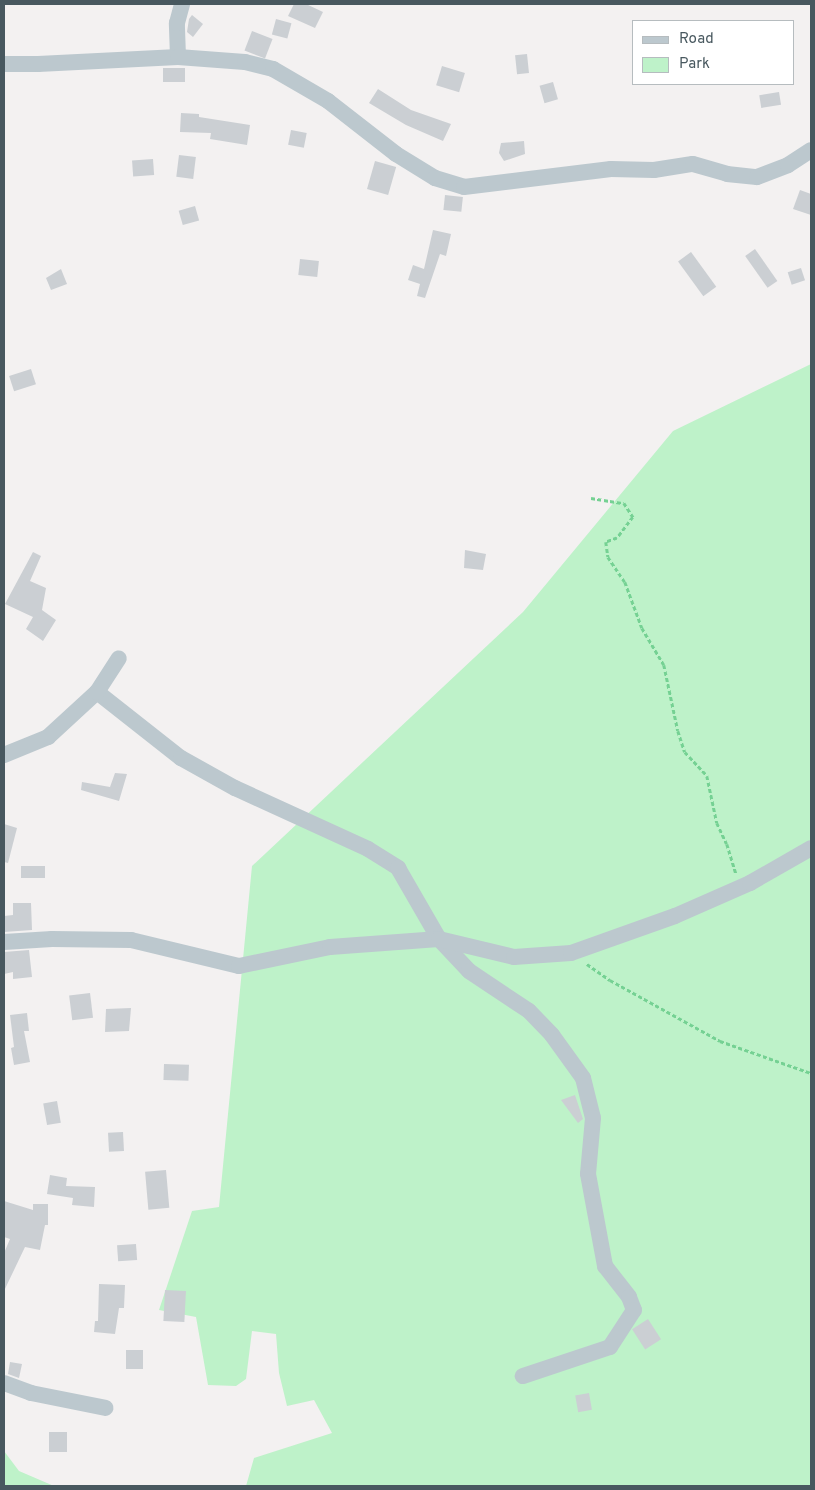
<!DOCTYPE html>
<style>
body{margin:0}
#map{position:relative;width:815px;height:1490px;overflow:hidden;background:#f3f1f1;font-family:Overpass,sans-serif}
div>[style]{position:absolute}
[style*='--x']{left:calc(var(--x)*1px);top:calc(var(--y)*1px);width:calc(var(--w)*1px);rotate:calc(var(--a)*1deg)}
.green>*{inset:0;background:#bef2c9}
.building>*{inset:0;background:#cbcfd3;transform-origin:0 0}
.path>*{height:2.5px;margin-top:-1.25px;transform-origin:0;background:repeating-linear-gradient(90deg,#75d193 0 4px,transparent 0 6.5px)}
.minor>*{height:16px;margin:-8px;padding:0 8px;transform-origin:8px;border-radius:8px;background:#bcc8ce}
span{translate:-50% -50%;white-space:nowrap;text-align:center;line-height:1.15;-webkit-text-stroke:4px #fff;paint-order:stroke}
.frame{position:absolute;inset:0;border:5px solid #48585f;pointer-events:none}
.legend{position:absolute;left:632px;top:20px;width:162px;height:65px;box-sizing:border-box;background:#fff;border:1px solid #b6bcbf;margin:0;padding:6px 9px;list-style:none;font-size:15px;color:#48585f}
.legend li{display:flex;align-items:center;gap:10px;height:25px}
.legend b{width:25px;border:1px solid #b6bcbf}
</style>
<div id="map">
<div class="green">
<i style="clip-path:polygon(811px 364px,811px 1486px,246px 1486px,254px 1458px,332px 1433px,314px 1400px,287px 1406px,279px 1373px,276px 1334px,252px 1331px,246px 1379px,236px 1386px,208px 1385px,196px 1317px,159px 1310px,192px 1211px,219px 1207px,252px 866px,523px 612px,673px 431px)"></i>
<i style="clip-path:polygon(4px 1451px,19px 1471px,54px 1486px,4px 1486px)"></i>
</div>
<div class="building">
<i style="clip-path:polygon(294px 4px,306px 4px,323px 12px,315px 28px,288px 16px)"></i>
<i style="clip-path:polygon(192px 15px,203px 24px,193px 37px,187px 32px,189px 19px)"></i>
<i style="left:276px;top:19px;width:16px;height:16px;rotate:15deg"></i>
<i style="left:252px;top:31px;width:22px;height:21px;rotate:21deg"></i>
<i style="left:527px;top:54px;width:19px;height:12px;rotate:84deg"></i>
<i style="left:442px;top:66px;width:24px;height:20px;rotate:17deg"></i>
<i style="left:163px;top:68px;width:22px;height:14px"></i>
<i style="left:553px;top:82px;width:18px;height:14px;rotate:74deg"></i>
<i style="clip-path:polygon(378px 89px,411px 110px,451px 124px,443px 141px,406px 125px,369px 103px)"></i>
<i style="left:779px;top:92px;width:13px;height:20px;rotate:81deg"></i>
<i style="clip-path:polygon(181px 113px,199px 114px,199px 117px,250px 125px,247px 145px,210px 139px,211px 133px,180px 132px)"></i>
<i style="left:291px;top:130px;width:16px;height:15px;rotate:11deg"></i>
<i style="clip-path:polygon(524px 141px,525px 154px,504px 161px,499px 153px,501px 143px)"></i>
<i style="left:179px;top:155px;width:17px;height:22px;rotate:7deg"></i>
<i style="left:153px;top:159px;width:16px;height:21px;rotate:86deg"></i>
<i style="left:375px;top:161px;width:22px;height:29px;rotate:16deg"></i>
<i style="clip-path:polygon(800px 190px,811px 194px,811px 215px,793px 209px)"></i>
<i style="left:445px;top:195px;width:18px;height:15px;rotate:6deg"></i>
<i style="left:195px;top:206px;width:15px;height:17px;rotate:74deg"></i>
<i style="clip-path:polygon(433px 230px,451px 234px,446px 256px,440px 254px,425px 298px,417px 296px,420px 284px,408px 280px,413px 265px,424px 269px)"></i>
<i style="left:755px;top:249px;width:39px;height:12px;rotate:55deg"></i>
<i style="left:691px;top:252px;width:43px;height:16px;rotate:54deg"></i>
<i style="left:300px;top:259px;width:19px;height:16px;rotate:6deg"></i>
<i style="left:801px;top:268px;width:13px;height:14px;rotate:72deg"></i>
<i style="clip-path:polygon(61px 269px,67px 284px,51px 290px,46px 278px)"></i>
<i style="left:31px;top:369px;width:16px;height:23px;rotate:72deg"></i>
<i style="clip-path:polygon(465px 550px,486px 554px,483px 570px,464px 568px)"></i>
<i style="clip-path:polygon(33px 552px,41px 556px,30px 581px,46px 588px,42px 610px,56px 620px,43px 641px,26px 629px,33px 617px,5px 604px)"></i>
<i style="clip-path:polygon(115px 773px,127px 774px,119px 801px,81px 790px,82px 782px,110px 787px)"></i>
<i style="clip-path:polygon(4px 824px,17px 828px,8px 863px,4px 862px)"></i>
<i style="left:45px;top:866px;width:12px;height:24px;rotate:90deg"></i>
<i style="clip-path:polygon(13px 903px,31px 903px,32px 930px,4px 932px,4px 916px,13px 915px)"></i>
<i style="clip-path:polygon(29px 950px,32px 977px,13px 979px,13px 972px,4px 974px,4px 952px)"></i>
<i style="left:90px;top:993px;width:25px;height:21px;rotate:83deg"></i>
<i style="clip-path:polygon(131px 1008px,129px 1031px,105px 1032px,106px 1009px)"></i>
<i style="clip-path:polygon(27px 1013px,29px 1031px,24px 1031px,30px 1062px,14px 1065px,11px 1048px,14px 1047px,10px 1015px)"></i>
<i style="left:164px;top:1064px;width:25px;height:16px;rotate:2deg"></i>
<i style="clip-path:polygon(575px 1095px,583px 1119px,578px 1123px,561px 1100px)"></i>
<i style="left:57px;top:1101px;width:22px;height:14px;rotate:80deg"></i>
<i style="left:123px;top:1132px;width:19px;height:15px;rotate:87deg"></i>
<i style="left:166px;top:1170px;width:38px;height:21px;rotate:85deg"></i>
<i style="clip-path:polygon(50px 1175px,67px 1178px,66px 1186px,95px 1187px,94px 1207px,72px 1205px,73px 1198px,47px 1194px)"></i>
<i style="clip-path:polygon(4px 1201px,33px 1210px,33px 1204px,48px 1204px,48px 1225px,45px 1225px,40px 1250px,25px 1247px,4px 1291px,4px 1253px,10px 1239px,4px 1237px)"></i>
<i style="left:136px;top:1244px;width:16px;height:19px;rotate:86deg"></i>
<i style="clip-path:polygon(99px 1284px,125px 1285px,124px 1308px,119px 1308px,115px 1334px,94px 1332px,95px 1321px,98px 1321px)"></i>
<i style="left:165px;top:1290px;width:21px;height:31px;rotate:3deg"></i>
<i style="left:648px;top:1319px;width:24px;height:19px;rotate:57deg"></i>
<i style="left:126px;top:1350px;width:17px;height:19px"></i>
<i style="clip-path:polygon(10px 1362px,22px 1364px,19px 1378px,8px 1374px)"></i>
<i style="left:589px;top:1393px;width:17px;height:14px;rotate:80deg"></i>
<i style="left:67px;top:1432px;width:20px;height:18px;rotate:90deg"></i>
</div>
<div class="path">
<i style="--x:591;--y:498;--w:33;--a:9"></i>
<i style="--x:624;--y:503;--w:17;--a:57"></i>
<i style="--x:633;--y:517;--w:26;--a:127"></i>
<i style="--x:617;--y:538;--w:12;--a:160"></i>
<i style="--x:606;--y:542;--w:15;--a:82"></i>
<i style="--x:608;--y:557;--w:30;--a:56"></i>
<i style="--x:625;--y:582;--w:49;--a:69.7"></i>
<i style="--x:642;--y:628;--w:43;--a:59.3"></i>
<i style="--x:664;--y:665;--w:67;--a:78"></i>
<i style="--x:678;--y:731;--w:22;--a:72"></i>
<i style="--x:685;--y:752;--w:33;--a:47"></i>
<i style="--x:707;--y:776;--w:48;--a:78"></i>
<i style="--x:717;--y:823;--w:23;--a:65"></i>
<i style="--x:727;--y:844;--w:31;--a:73"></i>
<i style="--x:587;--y:964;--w:28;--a:35"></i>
<i style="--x:610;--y:980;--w:126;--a:29"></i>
<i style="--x:720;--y:1041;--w:96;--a:19.4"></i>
</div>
<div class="minor">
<i style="--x:178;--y:57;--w:34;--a:-92"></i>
<i style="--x:177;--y:23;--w:20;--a:-75"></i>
<i style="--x:4;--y:64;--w:34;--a:0"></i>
<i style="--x:38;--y:64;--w:140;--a:-2.9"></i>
<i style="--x:178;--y:57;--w:67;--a:4.3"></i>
<i style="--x:245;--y:62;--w:29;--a:14"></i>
<i style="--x:273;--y:69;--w:64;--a:30.2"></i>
<i style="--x:328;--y:101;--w:86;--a:37.9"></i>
<i style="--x:396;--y:154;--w:46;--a:31.6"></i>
<i style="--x:435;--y:178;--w:30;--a:17"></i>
<i style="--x:464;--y:187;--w:148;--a:-7"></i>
<i style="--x:611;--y:169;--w:43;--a:1.3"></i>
<i style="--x:654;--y:170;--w:39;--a:-9"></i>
<i style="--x:693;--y:164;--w:35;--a:16"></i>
<i style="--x:727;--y:174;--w:30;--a:6"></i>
<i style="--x:757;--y:177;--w:33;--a:-21"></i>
<i style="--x:788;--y:165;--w:27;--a:-33"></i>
<i style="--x:97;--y:692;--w:107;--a:38.2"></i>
<i style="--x:181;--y:758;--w:62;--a:29.1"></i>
<i style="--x:235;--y:788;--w:146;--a:24.6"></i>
<i style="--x:368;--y:849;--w:36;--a:32"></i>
<i style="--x:398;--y:868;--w:82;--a:60"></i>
<i style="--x:439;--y:939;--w:44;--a:46.8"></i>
<i style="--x:469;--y:971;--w:72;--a:33.7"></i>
<i style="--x:529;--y:1011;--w:33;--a:46"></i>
<i style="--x:552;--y:1035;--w:53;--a:54.2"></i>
<i style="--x:583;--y:1078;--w:41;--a:76"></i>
<i style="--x:593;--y:1118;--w:56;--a:95.1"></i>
<i style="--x:588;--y:1174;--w:94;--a:79.5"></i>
<i style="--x:605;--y:1266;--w:39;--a:52"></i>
<i style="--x:629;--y:1297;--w:14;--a:69"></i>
<i style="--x:634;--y:1310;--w:44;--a:123"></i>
<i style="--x:610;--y:1347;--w:92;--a:161.6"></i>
<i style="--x:4;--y:755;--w:48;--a:-22.2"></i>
<i style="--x:48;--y:737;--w:67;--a:-42.6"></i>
<i style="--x:97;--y:692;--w:40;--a:-57.1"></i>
<i style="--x:4;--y:942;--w:48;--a:-3.6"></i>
<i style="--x:52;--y:939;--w:79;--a:0.7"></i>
<i style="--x:131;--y:940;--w:111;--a:13.5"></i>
<i style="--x:239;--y:966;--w:93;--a:-11.8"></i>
<i style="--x:330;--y:947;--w:109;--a:-4.2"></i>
<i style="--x:439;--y:939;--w:77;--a:13.5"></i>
<i style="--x:514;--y:957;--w:57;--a:-4"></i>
<i style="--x:571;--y:953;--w:110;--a:-19.6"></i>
<i style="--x:675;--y:916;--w:82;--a:-23.7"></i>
<i style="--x:750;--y:883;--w:70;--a:-29.8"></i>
<i style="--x:4;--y:1383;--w:29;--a:20"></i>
<i style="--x:31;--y:1393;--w:76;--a:11.3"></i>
</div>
<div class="frame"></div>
<ul class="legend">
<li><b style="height:6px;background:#bcc8ce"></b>Road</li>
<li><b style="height:14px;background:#bef2c9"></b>Park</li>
</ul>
</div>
